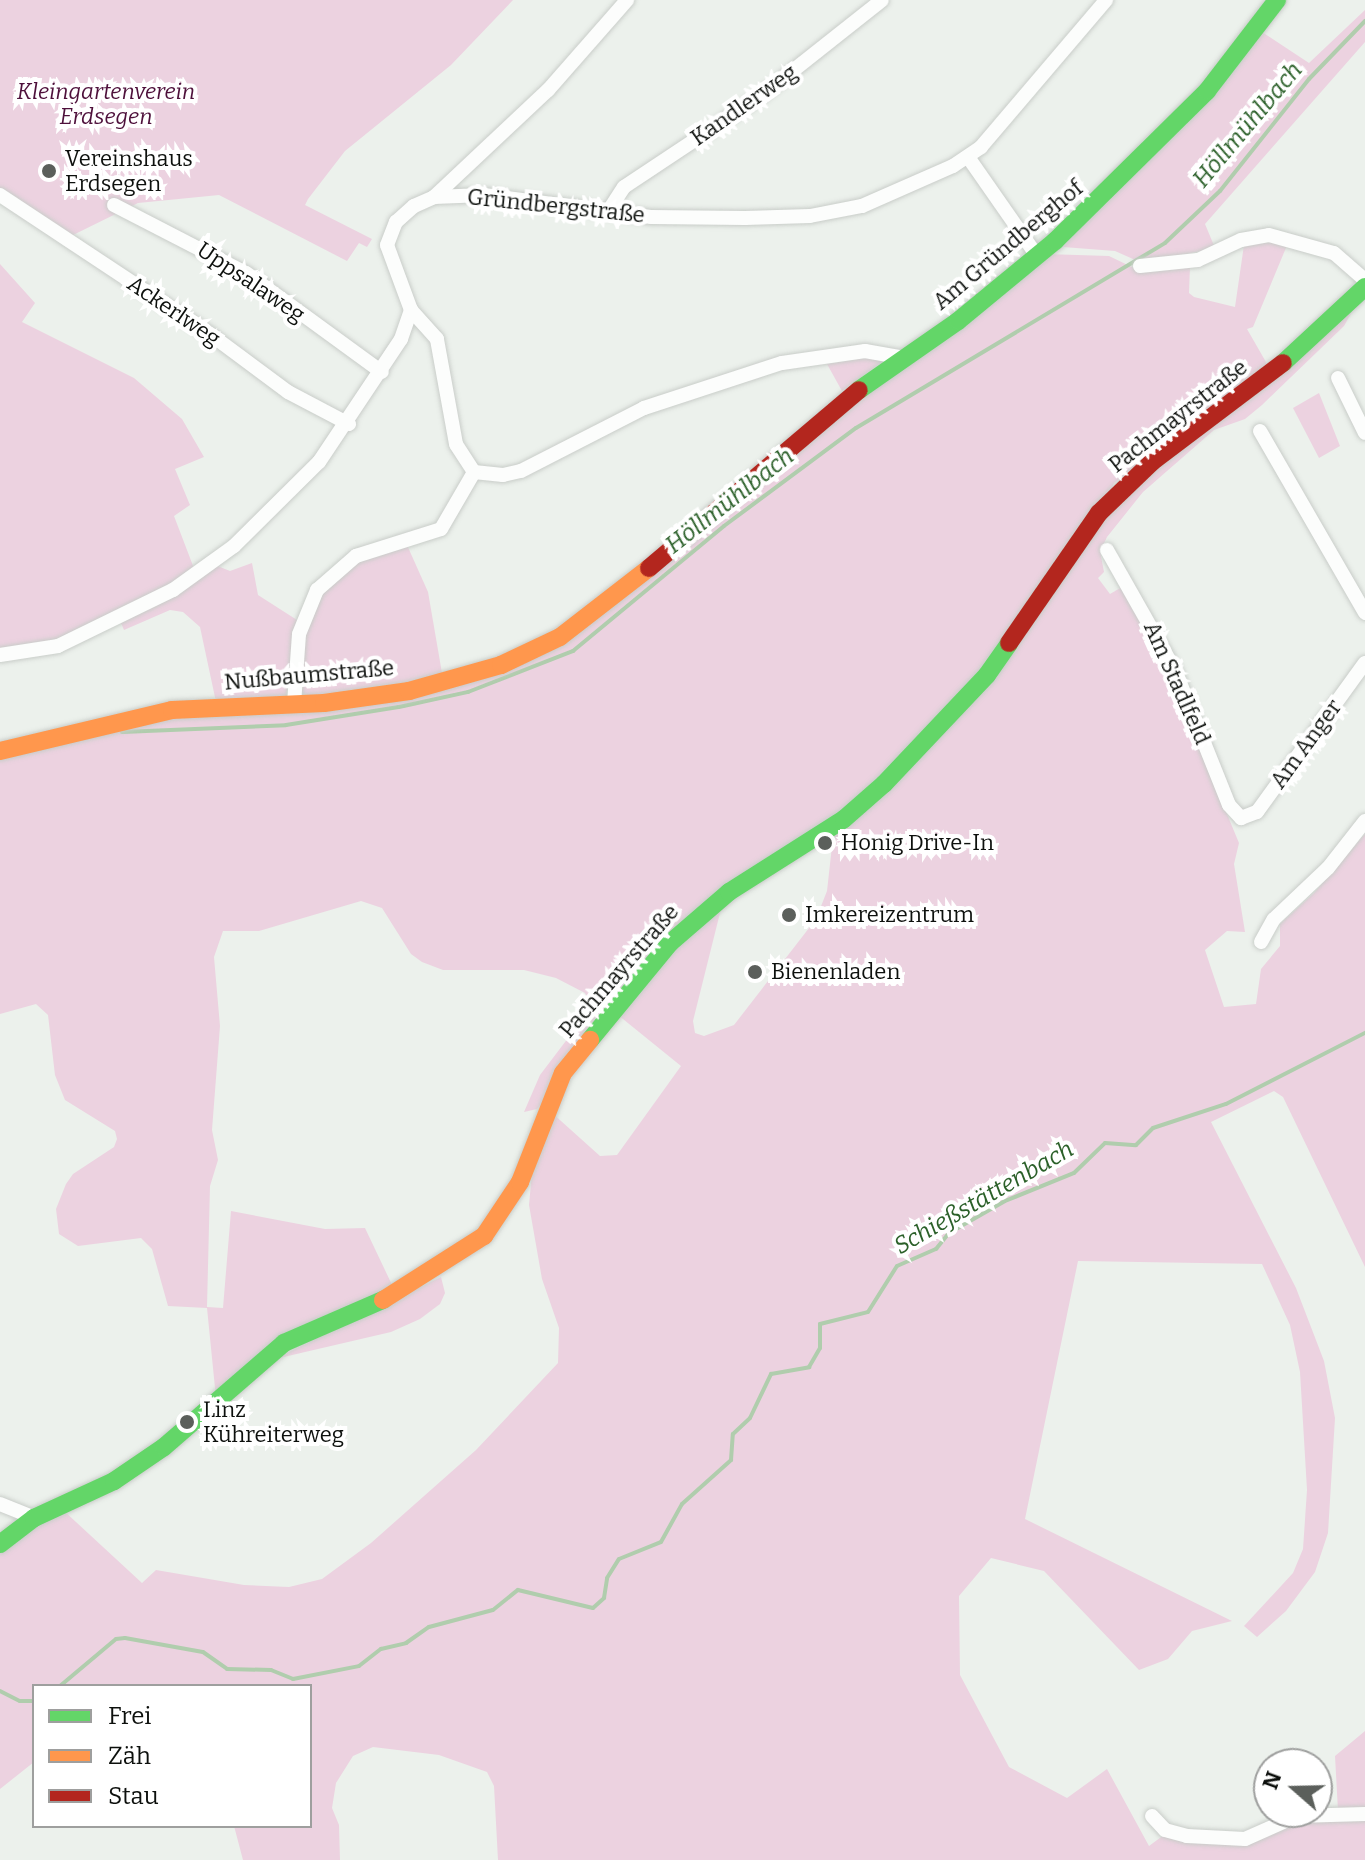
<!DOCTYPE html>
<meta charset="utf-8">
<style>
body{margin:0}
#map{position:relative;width:1365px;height:1860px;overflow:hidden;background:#ecf1ec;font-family:Bitter,serif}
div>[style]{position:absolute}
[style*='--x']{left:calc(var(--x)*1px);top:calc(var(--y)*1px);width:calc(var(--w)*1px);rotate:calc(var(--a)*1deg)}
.green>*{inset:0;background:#ecd2e0}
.stream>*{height:4px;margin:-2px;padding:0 2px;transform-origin:2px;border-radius:2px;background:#b0cdad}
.roads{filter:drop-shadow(0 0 2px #c9cdc9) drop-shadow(0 0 2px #c9cdc9)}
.street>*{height:14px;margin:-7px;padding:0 7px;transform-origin:7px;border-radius:7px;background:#fcfdfc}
.fast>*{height:18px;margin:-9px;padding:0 9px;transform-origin:9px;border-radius:9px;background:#63d668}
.slow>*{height:18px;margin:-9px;padding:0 9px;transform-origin:9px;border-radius:9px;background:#ff974d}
.jam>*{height:18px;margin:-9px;padding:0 9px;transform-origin:9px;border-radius:9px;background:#b3261e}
.dots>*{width:22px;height:22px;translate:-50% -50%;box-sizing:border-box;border:4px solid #fff;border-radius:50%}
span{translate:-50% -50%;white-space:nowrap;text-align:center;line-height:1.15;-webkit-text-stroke:8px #fff;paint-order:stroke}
.park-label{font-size:22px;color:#4e103b;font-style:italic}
.street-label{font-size:22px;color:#0d100d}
.poi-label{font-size:22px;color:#0d100d}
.left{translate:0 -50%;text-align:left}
.water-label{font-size:24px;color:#2b6029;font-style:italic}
.legend{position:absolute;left:32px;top:1684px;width:280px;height:144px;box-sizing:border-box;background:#fff;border:2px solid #9e9f9e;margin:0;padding:10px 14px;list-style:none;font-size:24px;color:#0d100d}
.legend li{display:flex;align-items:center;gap:16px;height:40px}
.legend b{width:40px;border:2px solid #9e9f9e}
.north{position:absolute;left:1253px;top:1748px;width:80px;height:80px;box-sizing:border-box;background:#fff;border:2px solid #9e9f9e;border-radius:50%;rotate:290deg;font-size:22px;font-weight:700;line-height:32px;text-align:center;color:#0d100d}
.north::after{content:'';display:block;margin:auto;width:28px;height:36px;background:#5b5f5b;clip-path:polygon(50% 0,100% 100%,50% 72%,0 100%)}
</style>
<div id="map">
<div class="green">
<i style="clip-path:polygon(0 0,513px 0,451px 65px,345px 151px,308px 199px,305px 205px,372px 239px,367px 247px,359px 243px,347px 261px,219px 195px,138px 203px,69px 237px,0 191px)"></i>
<i style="clip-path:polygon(1365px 10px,1365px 42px,1205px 224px,1215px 248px,1142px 263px,1115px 251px,1063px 247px,1262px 32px,1309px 63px)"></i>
<i style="clip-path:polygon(1254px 241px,1288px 243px,1253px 327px,1247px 329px,1270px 369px,1114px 483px,1091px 538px,1128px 492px,1357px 303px,1344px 326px,1262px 405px,1245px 419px,1214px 430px,1143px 492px,1107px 537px,1100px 551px,1104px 572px,1098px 578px,1110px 594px,1122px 587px,1153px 635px,1239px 843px,1234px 864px,1245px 932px,1227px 931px,1205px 950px,1224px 1007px,1256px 1004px,1261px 969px,1280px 946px,1280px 924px,1314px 893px,1365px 834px,1365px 1267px,1283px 1097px,1274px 1091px,1211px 1122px,1296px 1288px,1324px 1361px,1335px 1418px,1328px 1533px,1315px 1572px,1286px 1611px,1257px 1637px,1244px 1626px,1293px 1573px,1303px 1549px,1307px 1490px,1300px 1372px,1290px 1325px,1262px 1264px,1078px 1261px,1025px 1519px,1232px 1621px,1192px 1631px,1168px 1659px,1139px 1670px,1044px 1571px,991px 1558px,959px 1596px,960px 1675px,1009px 1767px,1067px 1798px,1107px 1769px,1149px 1846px,1172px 1829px,1253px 1834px,1284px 1814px,1338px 1811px,1335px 1756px,1365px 1731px,1365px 1860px,498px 1860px,494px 1786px,487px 1772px,439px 1755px,373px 1747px,353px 1756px,336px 1783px,332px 1808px,339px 1825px,340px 1860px,243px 1860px,234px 1826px,310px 1826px,310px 1686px,34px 1686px,34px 1762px,0 1789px,0 1550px,63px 1510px,142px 1583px,156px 1570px,244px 1585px,289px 1587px,322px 1579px,371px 1543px,476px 1450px,558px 1363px,559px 1328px,542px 1279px,529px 1205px,532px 1173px,551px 1112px,600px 1156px,617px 1155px,681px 1066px,618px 1015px,667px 955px,722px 905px,693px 1021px,695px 1033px,704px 1036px,734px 1025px,816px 919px,827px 891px,833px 837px,708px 901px,537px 1109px,524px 1112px,540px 1075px,584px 1017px,590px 1005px,585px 993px,556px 978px,524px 970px,443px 970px,422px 962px,411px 954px,382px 908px,361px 901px,259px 931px,223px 931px,214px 957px,220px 1026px,212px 1130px,218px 1160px,210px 1186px,207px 1307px,223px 1308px,231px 1211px,325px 1229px,365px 1228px,394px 1289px,357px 1302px,216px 1398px,207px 1308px,168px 1306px,152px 1249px,141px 1238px,78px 1246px,59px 1234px,56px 1209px,66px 1184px,73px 1174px,114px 1147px,117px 1139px,115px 1131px,65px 1100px,55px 1075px,48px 1015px,36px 1004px,0 1014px,0 756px,146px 719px,288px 709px,532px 657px,1045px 254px,1109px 256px,1136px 269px,1190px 266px,1189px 293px,1194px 297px,1235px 307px,1244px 245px)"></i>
<i style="clip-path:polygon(0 264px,35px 303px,22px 322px,134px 378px,182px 419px,204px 457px,175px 469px,190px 505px,174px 516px,195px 571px,57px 641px,0 651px)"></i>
<i style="clip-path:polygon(874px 356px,883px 361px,842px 391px,827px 364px)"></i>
<i style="clip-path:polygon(1319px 393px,1340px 446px,1319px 458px,1293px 408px)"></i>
<i style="clip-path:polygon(407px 545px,428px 592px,443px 679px,309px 699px,299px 689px,302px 643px,319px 594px,358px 559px)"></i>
<i style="clip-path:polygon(252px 563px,258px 595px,297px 620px,286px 697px,216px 702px,200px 627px,183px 612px,170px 610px,124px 630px,121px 623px,215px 565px,230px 571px)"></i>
<i style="clip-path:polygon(441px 1277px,445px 1293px,440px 1304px,420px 1319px,391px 1332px,275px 1359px)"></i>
</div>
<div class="stream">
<i style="--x:122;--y:732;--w:164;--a:-2.4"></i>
<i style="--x:286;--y:725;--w:114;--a:-9.1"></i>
<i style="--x:399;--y:707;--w:71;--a:-12.3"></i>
<i style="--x:468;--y:692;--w:113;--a:-21.3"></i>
<i style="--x:573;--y:651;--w:196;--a:-39.6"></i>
<i style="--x:724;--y:526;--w:164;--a:-36.6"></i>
<i style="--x:856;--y:428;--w:360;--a:-30.9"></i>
<i style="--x:1165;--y:243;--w:76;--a:-43.4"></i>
<i style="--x:1220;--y:191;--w:143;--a:-51.5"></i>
<i style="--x:1309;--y:79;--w:81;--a:-46"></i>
<i style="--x:60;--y:1686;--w:73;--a:-40"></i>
<i style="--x:116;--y:1639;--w:9;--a:-6"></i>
<i style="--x:125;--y:1638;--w:79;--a:10.2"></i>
<i style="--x:203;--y:1652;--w:29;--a:35"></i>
<i style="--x:227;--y:1669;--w:44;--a:1.3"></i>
<i style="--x:271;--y:1670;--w:24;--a:22"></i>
<i style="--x:293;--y:1679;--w:67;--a:-11.1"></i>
<i style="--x:359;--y:1666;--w:28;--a:-38"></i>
<i style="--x:381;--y:1649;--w:26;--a:-13"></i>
<i style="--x:406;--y:1643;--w:28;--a:-35"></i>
<i style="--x:429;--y:1627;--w:66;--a:-14.9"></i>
<i style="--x:493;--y:1610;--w:32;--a:-39"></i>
<i style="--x:518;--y:1590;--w:77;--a:13.5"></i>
<i style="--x:593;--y:1608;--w:15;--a:-42"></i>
<i style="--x:604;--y:1598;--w:20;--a:-81"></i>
<i style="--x:607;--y:1578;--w:22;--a:-58"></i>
<i style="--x:619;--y:1559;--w:45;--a:-22"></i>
<i style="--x:661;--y:1542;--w:43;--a:-61.1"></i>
<i style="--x:682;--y:1504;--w:66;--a:-41.9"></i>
<i style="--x:731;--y:1460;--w:26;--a:-86"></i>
<i style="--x:733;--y:1434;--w:23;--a:-43"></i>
<i style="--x:750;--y:1418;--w:49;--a:-64.5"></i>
<i style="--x:771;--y:1374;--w:39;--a:-10"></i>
<i style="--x:809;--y:1367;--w:22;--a:-60"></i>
<i style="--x:820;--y:1348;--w:24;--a:-90"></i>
<i style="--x:820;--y:1324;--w:49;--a:-14"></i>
<i style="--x:868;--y:1312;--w:54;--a:-57.8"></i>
<i style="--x:897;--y:1266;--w:43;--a:-23.6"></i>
<i style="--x:936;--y:1249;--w:21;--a:-51"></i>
<i style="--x:949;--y:1233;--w:64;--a:-29.7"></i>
<i style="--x:1005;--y:1201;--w:74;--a:-22.1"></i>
<i style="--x:1074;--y:1173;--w:43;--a:-44.1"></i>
<i style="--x:1105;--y:1143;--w:31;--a:4"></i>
<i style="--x:1136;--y:1145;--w:24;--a:-45"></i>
<i style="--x:1153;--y:1128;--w:77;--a:-18.2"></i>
<i style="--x:1226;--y:1104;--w:156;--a:-27.1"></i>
<i style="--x:0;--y:1691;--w:22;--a:27"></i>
<i style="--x:20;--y:1701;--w:14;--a:0"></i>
</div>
<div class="roads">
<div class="street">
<i style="--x:968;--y:157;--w:121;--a:55.1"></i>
<i style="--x:0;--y:195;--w:252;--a:33.5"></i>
<i style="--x:210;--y:334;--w:97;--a:36.6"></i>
<i style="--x:288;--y:392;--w:69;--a:27.7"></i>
<i style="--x:434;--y:197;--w:156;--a:-43.2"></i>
<i style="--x:548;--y:90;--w:120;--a:-48.7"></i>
<i style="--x:114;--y:205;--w:148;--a:27.3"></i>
<i style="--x:246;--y:273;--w:168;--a:36.1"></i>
<i style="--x:609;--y:210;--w:27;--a:-57"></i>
<i style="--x:624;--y:187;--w:164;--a:-33.6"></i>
<i style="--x:761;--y:96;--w:154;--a:-38.4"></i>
<i style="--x:1140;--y:266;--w:58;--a:-5.9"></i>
<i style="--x:1198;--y:260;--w:47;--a:-24.9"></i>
<i style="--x:1241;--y:240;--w:28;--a:-10"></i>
<i style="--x:1269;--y:235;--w:67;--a:15.5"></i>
<i style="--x:1334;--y:253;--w:41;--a:41.1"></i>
<i style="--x:1338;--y:378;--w:61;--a:63.9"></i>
<i style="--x:1260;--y:431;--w:210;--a:60"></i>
<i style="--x:474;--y:472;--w:29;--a:6"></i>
<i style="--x:503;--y:475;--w:18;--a:-13"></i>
<i style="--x:521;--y:471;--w:138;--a:-27.1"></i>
<i style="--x:644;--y:408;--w:145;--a:-18.1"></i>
<i style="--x:782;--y:363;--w:84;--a:-8.2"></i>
<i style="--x:865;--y:351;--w:36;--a:10"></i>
<i style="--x:1107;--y:550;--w:138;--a:60.5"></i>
<i style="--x:1175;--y:670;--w:145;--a:68.2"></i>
<i style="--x:1229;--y:805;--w:18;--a:47"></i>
<i style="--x:1241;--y:818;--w:17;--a:-21"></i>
<i style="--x:1257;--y:812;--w:184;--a:-54.1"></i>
<i style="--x:0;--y:655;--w:59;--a:-8.8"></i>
<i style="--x:58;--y:646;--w:128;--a:-26"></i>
<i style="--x:173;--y:590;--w:75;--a:-35.8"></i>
<i style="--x:234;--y:546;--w:120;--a:-44.7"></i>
<i style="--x:319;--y:462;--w:148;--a:-56.3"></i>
<i style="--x:401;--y:339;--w:31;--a:-71"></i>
<i style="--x:411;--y:310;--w:69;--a:-110.3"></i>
<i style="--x:387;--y:245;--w:25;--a:-69"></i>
<i style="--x:396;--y:222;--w:24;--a:-42"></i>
<i style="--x:414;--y:206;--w:22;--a:-24"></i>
<i style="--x:434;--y:197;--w:50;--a:-2.3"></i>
<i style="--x:484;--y:195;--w:168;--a:7.5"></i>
<i style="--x:651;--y:217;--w:94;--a:0.6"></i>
<i style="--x:745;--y:218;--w:65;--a:-1.8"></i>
<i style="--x:810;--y:216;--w:53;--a:-10.9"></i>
<i style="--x:862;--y:206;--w:99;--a:-23.7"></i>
<i style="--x:953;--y:166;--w:34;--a:-34"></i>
<i style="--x:981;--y:147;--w:193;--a:-49.6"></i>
<i style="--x:294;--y:704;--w:70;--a:-85.9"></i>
<i style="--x:299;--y:634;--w:48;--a:-67.8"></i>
<i style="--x:317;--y:590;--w:52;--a:-41.1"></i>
<i style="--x:356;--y:556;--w:89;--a:-17.6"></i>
<i style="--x:441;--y:529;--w:66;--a:-59.9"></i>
<i style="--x:474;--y:472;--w:33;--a:-123"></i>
<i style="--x:456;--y:444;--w:107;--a:-100.3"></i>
<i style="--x:437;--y:339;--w:39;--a:-132"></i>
<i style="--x:1261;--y:942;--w:26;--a:-61"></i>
<i style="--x:1274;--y:919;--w:74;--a:-43.4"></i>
<i style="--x:1328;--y:868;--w:60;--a:-51.8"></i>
<i style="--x:0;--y:1504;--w:37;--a:22"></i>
<i style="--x:1152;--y:1816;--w:19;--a:47"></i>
<i style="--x:1165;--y:1830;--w:23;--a:15"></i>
<i style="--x:1187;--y:1836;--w:58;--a:3"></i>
<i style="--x:1245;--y:1839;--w:57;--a:-23.9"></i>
<i style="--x:1297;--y:1816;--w:68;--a:-1.7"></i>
</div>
<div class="fast">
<i style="--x:1283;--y:363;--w:112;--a:-42.8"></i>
<i style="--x:859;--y:390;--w:121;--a:-34.9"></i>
<i style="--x:958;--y:321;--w:126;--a:-39.5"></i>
<i style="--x:1055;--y:241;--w:214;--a:-44.6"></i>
<i style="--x:1207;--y:91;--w:115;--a:-52.4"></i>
<i style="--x:590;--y:1040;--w:126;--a:-50.5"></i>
<i style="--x:670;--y:943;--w:78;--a:-40.8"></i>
<i style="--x:729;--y:892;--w:136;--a:-32.4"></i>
<i style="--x:844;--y:819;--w:53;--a:-41.2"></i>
<i style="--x:884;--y:784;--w:150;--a:-46.6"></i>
<i style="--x:987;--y:675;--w:39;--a:-55"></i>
<i style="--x:0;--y:1544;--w:43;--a:-37.4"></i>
<i style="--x:34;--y:1518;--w:88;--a:-24.8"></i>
<i style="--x:114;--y:1481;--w:60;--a:-34.2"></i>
<i style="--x:164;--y:1447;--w:159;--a:-40.9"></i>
<i style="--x:284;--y:1343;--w:108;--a:-23.5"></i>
</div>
<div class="slow">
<i style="--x:0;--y:751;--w:177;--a:-13.4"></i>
<i style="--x:172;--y:710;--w:152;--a:-2.6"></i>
<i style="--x:324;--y:703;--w:86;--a:-8"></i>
<i style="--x:409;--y:691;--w:96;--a:-15.8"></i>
<i style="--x:501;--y:665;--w:65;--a:-25.4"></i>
<i style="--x:560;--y:637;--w:113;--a:-37.8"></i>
<i style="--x:383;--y:1300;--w:120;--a:-32.4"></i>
<i style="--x:484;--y:1236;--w:65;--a:-56.3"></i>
<i style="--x:520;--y:1182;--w:117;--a:-68.5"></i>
<i style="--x:563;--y:1073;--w:43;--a:-50.7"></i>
</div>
<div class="jam">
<i style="--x:649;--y:568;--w:275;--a:-40.3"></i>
<i style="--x:1009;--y:643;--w:158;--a:-55.3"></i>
<i style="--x:1099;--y:513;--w:74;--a:-43.9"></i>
<i style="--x:1152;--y:462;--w:164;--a:-37.1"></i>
</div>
</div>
<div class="dots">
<i style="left:49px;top:171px;background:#5b5f5b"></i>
<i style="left:825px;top:843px;background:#5b5f5b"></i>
<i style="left:789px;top:915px;background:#5b5f5b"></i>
<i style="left:755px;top:972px;background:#5b5f5b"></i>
<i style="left:187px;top:1422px;background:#5b5f5b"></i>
</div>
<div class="park-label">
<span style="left:106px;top:104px">Kleingartenverein<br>Erdsegen</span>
</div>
<div class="street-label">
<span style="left:744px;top:105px;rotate:-35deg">Kandlerweg</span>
<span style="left:556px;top:206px;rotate:6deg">Gründbergstraße</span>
<span style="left:1008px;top:245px;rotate:-40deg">Am Gründberghof</span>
<span style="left:251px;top:282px;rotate:34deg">Uppsalaweg</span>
<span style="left:174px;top:311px;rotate:34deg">Ackerlweg</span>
<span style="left:1178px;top:416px;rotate:-38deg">Pachmayrstraße</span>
<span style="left:309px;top:675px;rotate:-5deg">Nußbaumstraße</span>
<span style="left:1177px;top:683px;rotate:66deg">Am Stadlfeld</span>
<span style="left:1306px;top:744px;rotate:-54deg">Am Anger</span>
<span style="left:619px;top:971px;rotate:-49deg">Pachmayrstraße</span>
</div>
<div class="poi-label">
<span class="left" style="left:65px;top:171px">Vereinshaus<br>Erdsegen</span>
<span class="left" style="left:841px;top:843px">Honig Drive-In</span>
<span class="left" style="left:805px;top:915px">Imkereizentrum</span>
<span class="left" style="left:771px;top:972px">Bienenladen</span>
<span class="left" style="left:203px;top:1422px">Linz<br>Kühreiterweg</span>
</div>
<div class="water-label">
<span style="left:1248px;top:125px;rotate:-50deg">Höllmühlbach</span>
<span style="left:730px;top:501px;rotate:-38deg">Höllmühlbach</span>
<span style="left:984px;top:1198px;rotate:-30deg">Schießstättenbach</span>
</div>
<ul class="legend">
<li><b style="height:10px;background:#63d668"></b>Frei</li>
<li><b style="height:10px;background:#ff974d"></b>Zäh</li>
<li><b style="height:10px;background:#b3261e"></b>Stau</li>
</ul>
<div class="north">N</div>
</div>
